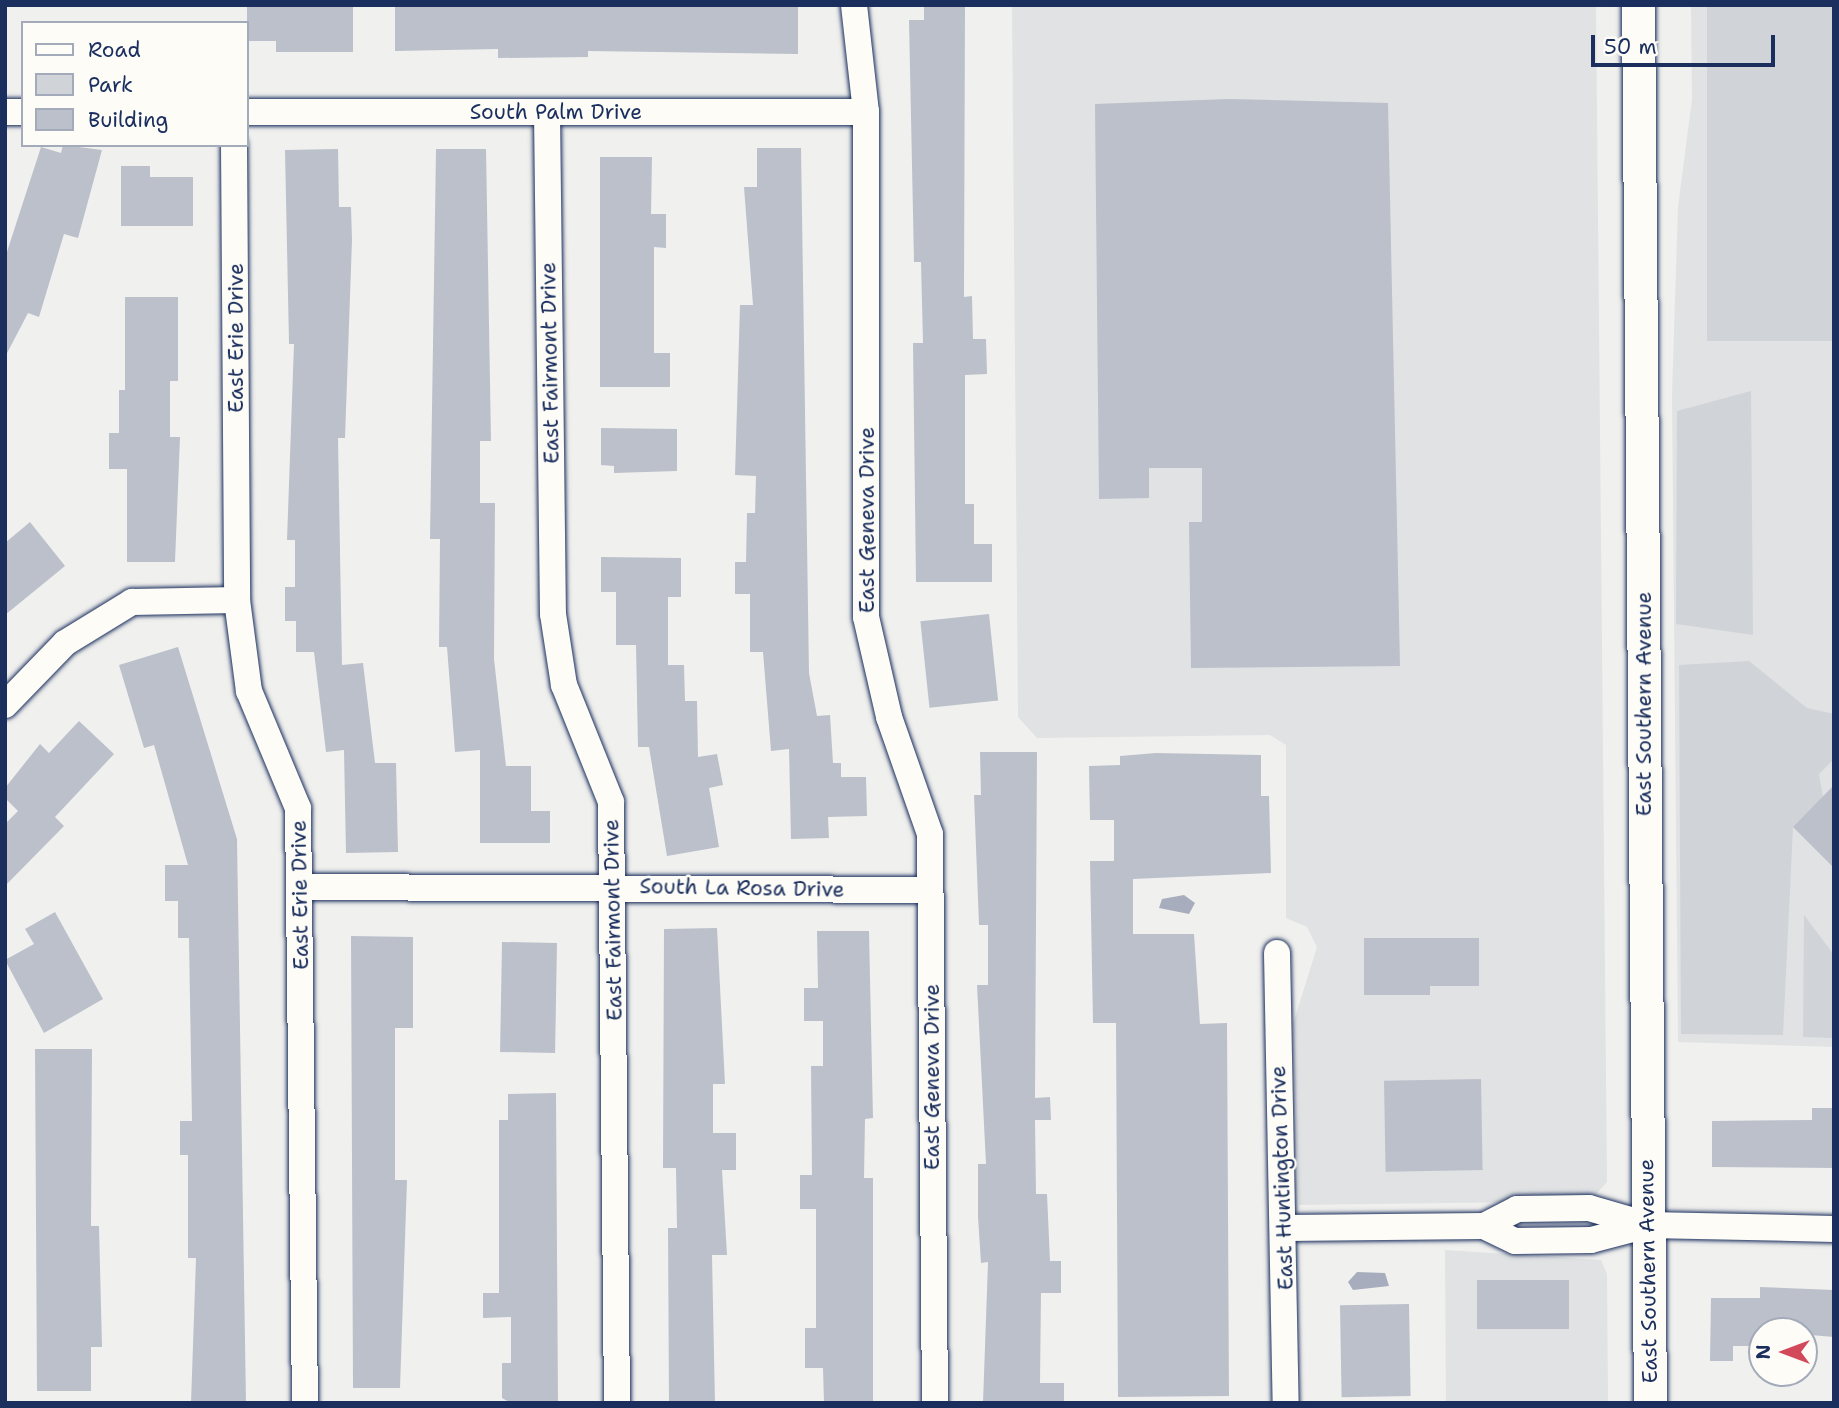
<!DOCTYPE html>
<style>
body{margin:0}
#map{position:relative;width:1839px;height:1408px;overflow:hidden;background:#f0f0ee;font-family:"Shantell Sans",sans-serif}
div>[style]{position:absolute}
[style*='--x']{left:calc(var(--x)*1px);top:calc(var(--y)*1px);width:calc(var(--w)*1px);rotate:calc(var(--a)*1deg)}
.built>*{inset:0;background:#e0e2e3}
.green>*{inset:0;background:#d0d3d8;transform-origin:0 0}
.water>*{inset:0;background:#a7adbd}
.building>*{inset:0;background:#bbc0ca;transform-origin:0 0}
.roads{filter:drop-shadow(0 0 2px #1b2f5e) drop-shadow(0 0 2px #1b2f5e)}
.minor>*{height:26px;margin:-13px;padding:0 13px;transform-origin:13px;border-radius:13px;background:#fdfcf7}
.major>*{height:33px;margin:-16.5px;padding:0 16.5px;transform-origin:16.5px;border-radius:16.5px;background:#fdfcf7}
span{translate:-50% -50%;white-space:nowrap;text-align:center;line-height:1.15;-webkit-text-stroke:5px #fdfcf7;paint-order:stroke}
.street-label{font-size:21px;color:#1b2f5e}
.frame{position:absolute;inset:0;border:7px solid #1b2f5e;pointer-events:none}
.legend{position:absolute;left:21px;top:21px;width:228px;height:126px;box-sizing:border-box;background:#fdfcf7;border:2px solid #a3aaba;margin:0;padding:9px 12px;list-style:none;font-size:21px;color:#1b2f5e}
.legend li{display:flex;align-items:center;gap:14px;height:35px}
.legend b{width:35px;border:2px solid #a3aaba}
.north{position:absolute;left:1748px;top:1317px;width:70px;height:70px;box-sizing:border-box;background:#fdfcf7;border:2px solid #a3aaba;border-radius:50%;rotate:270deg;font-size:19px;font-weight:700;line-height:28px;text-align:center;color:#1b2f5e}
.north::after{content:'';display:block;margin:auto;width:24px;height:32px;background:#d1495b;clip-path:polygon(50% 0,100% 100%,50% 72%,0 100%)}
.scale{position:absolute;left:1591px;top:35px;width:184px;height:32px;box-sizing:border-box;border:4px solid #1b2f5e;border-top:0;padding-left:9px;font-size:21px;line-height:24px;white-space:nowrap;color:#1b2f5e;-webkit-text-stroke:5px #fdfcf7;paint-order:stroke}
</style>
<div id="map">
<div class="built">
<i style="clip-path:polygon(1012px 5px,1596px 5px,1607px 1182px,1590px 1201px,1299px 1205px,1293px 1024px,1317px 947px,1307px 927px,1286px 918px,1286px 745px,1270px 735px,1037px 738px,1018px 717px)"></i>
<i style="clip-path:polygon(1691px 5px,1834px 5px,1834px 1047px,1678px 1042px,1672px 394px,1678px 207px,1692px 99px)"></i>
<i style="clip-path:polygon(1445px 1250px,1601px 1260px,1607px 1274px,1608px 1403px,1446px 1403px)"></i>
</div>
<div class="green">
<i style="left:1707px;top:5px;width:127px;height:336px"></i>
<i style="clip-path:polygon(1751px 391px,1753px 635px,1676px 624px,1677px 411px)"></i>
<i style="clip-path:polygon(1749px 661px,1807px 708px,1834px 714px,1834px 759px,1819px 774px,1823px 797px,1793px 827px,1783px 1035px,1681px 1034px,1679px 665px)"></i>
<i style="clip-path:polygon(1804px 915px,1834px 955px,1834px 1038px,1803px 1037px)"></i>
</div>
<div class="water">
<i style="clip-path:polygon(1184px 895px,1195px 903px,1189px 914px,1159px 908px,1162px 899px)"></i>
<i style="clip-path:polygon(1357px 1272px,1385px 1273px,1389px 1286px,1353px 1290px,1348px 1282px)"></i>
</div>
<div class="building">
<i style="clip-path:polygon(247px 5px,353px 5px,353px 52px,276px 52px,276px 41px,247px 41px)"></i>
<i style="clip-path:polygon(395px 5px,798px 5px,798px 54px,588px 51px,588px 57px,498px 58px,498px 49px,395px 51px)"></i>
<i style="clip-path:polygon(924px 5px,965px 5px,964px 297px,972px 296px,973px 339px,986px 339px,987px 374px,965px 375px,965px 504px,974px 504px,974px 544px,992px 544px,992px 582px,916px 582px,913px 343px,923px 343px,921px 262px,914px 262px,909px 20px,924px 20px)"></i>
<i style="clip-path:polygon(1229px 99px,1388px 103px,1400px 666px,1191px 668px,1189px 522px,1202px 522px,1202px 468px,1149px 468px,1149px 498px,1099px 499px,1095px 104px)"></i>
<i style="clip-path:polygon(63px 145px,102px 150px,78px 238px,64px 234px,39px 317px,28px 313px,5px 357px,5px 258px,41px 147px,61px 153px)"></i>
<i style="clip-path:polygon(757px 148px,801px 148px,809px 673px,817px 716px,830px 715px,833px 763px,841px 763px,841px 777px,866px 777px,867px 816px,828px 817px,829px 838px,791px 839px,789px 749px,771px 751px,763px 652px,750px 652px,750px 594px,735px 594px,735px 562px,746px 562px,747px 513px,755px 513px,756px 476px,735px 475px,740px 305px,753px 305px,744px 187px,757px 187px)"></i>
<i style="clip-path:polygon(338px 149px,339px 207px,351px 207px,352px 240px,345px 438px,338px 438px,342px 665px,363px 663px,375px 763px,396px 763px,398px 852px,346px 853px,344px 750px,326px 752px,314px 652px,296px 652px,296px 621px,285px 621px,285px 587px,295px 587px,295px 540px,287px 540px,294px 344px,289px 344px,285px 150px)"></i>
<i style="clip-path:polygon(436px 149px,486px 149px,491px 441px,480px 441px,480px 503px,495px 503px,494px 659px,506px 766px,531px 766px,531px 811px,550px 811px,550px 843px,480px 843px,480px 750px,455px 752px,447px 647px,439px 647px,440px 539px,430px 539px)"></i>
<i style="clip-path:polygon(600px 157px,652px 157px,651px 214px,666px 214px,666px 248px,654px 247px,654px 353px,670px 353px,670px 387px,600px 387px)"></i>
<i style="clip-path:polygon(121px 166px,150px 166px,150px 177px,193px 177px,193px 226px,121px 226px)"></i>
<i style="clip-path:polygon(125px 297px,178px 297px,178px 381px,170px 381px,170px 437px,180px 437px,175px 562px,127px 562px,127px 469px,109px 469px,109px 433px,119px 433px,119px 390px,125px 390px)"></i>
<i style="clip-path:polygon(601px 428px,677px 429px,677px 471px,614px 473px,614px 466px,601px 465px)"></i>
<i style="clip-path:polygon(30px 522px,65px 566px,5px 615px,5px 543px)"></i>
<i style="clip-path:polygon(601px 557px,681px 558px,681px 597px,668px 597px,668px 665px,684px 665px,685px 701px,697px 701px,698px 757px,717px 754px,723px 785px,709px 788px,719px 847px,667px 856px,649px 747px,638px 747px,636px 645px,616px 645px,616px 592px,601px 592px)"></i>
<i style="left:989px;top:614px;width:87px;height:69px;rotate:84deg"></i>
<i style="clip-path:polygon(178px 647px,237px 839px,246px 1403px,191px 1403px,196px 1258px,188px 1258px,188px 1155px,180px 1155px,180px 1121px,192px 1121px,189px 938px,178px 938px,178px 901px,165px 901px,165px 865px,188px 865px,154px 745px,144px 748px,119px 665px)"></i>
<i style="clip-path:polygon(79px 721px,114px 754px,55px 817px,64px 826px,5px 886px,5px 824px,18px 811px,5px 798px,5px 788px,40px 744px,49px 753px)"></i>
<i style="clip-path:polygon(980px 752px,1037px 752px,1035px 1098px,1050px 1097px,1051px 1120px,1035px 1120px,1036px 1194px,1047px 1194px,1050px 1261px,1061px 1261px,1061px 1293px,1041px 1293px,1040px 1383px,1064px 1383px,1064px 1403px,983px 1403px,988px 1262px,981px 1263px,978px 1217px,978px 1164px,986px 1164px,977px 985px,988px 985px,988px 925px,979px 925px,974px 795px,981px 795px)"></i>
<i style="clip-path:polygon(1156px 753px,1261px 755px,1261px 796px,1269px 796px,1271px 873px,1133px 879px,1133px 934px,1194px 934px,1200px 1024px,1227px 1023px,1229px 1396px,1118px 1397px,1116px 1023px,1093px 1023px,1090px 861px,1114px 861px,1114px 820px,1090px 820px,1089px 766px,1120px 765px,1120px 756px)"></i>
<i style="clip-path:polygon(1834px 785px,1834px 868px,1793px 827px)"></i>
<i style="clip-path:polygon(55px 912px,103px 999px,44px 1033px,5px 960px,34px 944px,25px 929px)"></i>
<i style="clip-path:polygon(717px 928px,725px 1084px,713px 1084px,713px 1133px,736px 1133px,736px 1170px,722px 1170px,727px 1255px,712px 1255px,715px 1403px,669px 1403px,668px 1228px,677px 1228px,676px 1168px,663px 1168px,664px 929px)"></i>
<i style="clip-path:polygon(817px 931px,869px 931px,873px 1118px,865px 1119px,864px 1178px,873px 1178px,873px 1403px,824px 1403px,823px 1368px,805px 1368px,805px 1328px,816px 1328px,816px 1209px,800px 1209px,800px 1175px,812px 1175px,811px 1066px,823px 1066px,823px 1021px,804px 1021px,804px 988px,818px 988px)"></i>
<i style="clip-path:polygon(351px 936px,413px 937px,413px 1028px,395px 1028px,395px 1180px,407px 1180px,400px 1388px,353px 1388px)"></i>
<i style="clip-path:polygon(1364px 938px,1479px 938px,1479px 986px,1430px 986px,1430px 995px,1364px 995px)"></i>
<i style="left:502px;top:942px;width:55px;height:110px;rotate:1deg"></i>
<i style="clip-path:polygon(35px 1049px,92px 1049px,91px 1226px,99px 1226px,102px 1347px,91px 1347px,91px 1391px,37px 1391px)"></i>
<i style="left:1481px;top:1079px;width:91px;height:97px;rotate:89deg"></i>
<i style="clip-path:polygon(556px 1093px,558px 1403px,511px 1403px,502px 1398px,502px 1363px,511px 1363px,511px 1317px,483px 1318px,483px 1293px,499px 1293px,499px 1120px,508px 1120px,508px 1094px)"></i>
<i style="clip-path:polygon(1812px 1108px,1834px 1108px,1834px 1168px,1712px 1167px,1712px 1121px,1812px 1120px)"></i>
<i style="left:1477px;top:1280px;width:92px;height:49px"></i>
<i style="clip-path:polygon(1760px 1287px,1834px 1290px,1834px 1337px,1762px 1331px,1762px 1346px,1733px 1346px,1733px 1361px,1710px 1361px,1711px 1298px,1760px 1298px)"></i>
<i style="left:1409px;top:1304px;width:92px;height:69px;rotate:89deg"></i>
</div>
<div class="roads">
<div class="minor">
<i style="--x:854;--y:5;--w:108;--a:83.6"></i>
<i style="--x:866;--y:112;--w:505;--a:90"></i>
<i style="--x:866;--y:617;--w:103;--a:77"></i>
<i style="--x:889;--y:717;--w:124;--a:70.7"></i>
<i style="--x:930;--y:834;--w:569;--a:89.5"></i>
<i style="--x:5;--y:112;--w:18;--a:0"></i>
<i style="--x:247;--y:112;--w:619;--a:0"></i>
<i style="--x:547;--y:112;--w:502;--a:89.32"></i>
<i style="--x:553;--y:614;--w:72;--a:81.2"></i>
<i style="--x:564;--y:685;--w:126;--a:68.1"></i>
<i style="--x:611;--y:802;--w:601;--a:89.43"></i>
<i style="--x:234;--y:145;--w:455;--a:89.6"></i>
<i style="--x:237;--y:600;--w:92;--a:82.5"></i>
<i style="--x:249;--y:691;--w:127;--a:67.3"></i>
<i style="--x:298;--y:808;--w:595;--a:89.33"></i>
<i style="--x:5;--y:705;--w:86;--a:-45.9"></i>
<i style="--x:65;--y:643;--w:79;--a:-31.5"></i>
<i style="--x:132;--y:602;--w:105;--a:-1.1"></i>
<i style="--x:302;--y:887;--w:628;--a:0.27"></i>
<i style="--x:1277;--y:953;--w:450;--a:88.9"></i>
<i style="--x:1484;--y:1226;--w:37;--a:-27"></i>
<i style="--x:1517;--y:1209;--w:72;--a:-0.8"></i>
<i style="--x:1589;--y:1208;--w:61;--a:16.1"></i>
<i style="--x:1648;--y:1225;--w:186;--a:1.2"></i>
<i style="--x:1286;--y:1228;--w:198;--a:-0.6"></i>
<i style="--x:1484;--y:1226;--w:34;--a:26"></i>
<i style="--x:1515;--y:1241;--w:76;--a:-0.8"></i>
<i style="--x:1591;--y:1240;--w:59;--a:-14.7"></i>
</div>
<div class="major">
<i style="--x:1638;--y:5;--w:1398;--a:89.51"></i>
</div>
</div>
<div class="street-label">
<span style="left:556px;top:112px">South Palm Drive</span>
<span style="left:236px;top:338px;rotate:-90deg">East Erie Drive</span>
<span style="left:550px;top:363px;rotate:-91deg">East Fairmont Drive</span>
<span style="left:867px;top:520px;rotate:-90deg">East Geneva Drive</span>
<span style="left:1644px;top:704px;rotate:-90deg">East Southern Avenue</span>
<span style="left:742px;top:888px;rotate:1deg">South La Rosa Drive</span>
<span style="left:300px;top:895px;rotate:-91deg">East Erie Drive</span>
<span style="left:613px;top:920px;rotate:-91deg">East Fairmont Drive</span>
<span style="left:932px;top:1077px;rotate:-90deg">East Geneva Drive</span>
<span style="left:1282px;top:1178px;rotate:-92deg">East Huntington Drive</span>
<span style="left:1648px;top:1271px;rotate:-91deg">East Southern Avenue</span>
</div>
<div class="frame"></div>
<ul class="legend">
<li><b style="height:9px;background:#fdfcf7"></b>Road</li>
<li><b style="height:19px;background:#d0d3d8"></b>Park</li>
<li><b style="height:19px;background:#bbc0ca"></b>Building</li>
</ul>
<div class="north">N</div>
<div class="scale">50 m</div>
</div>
